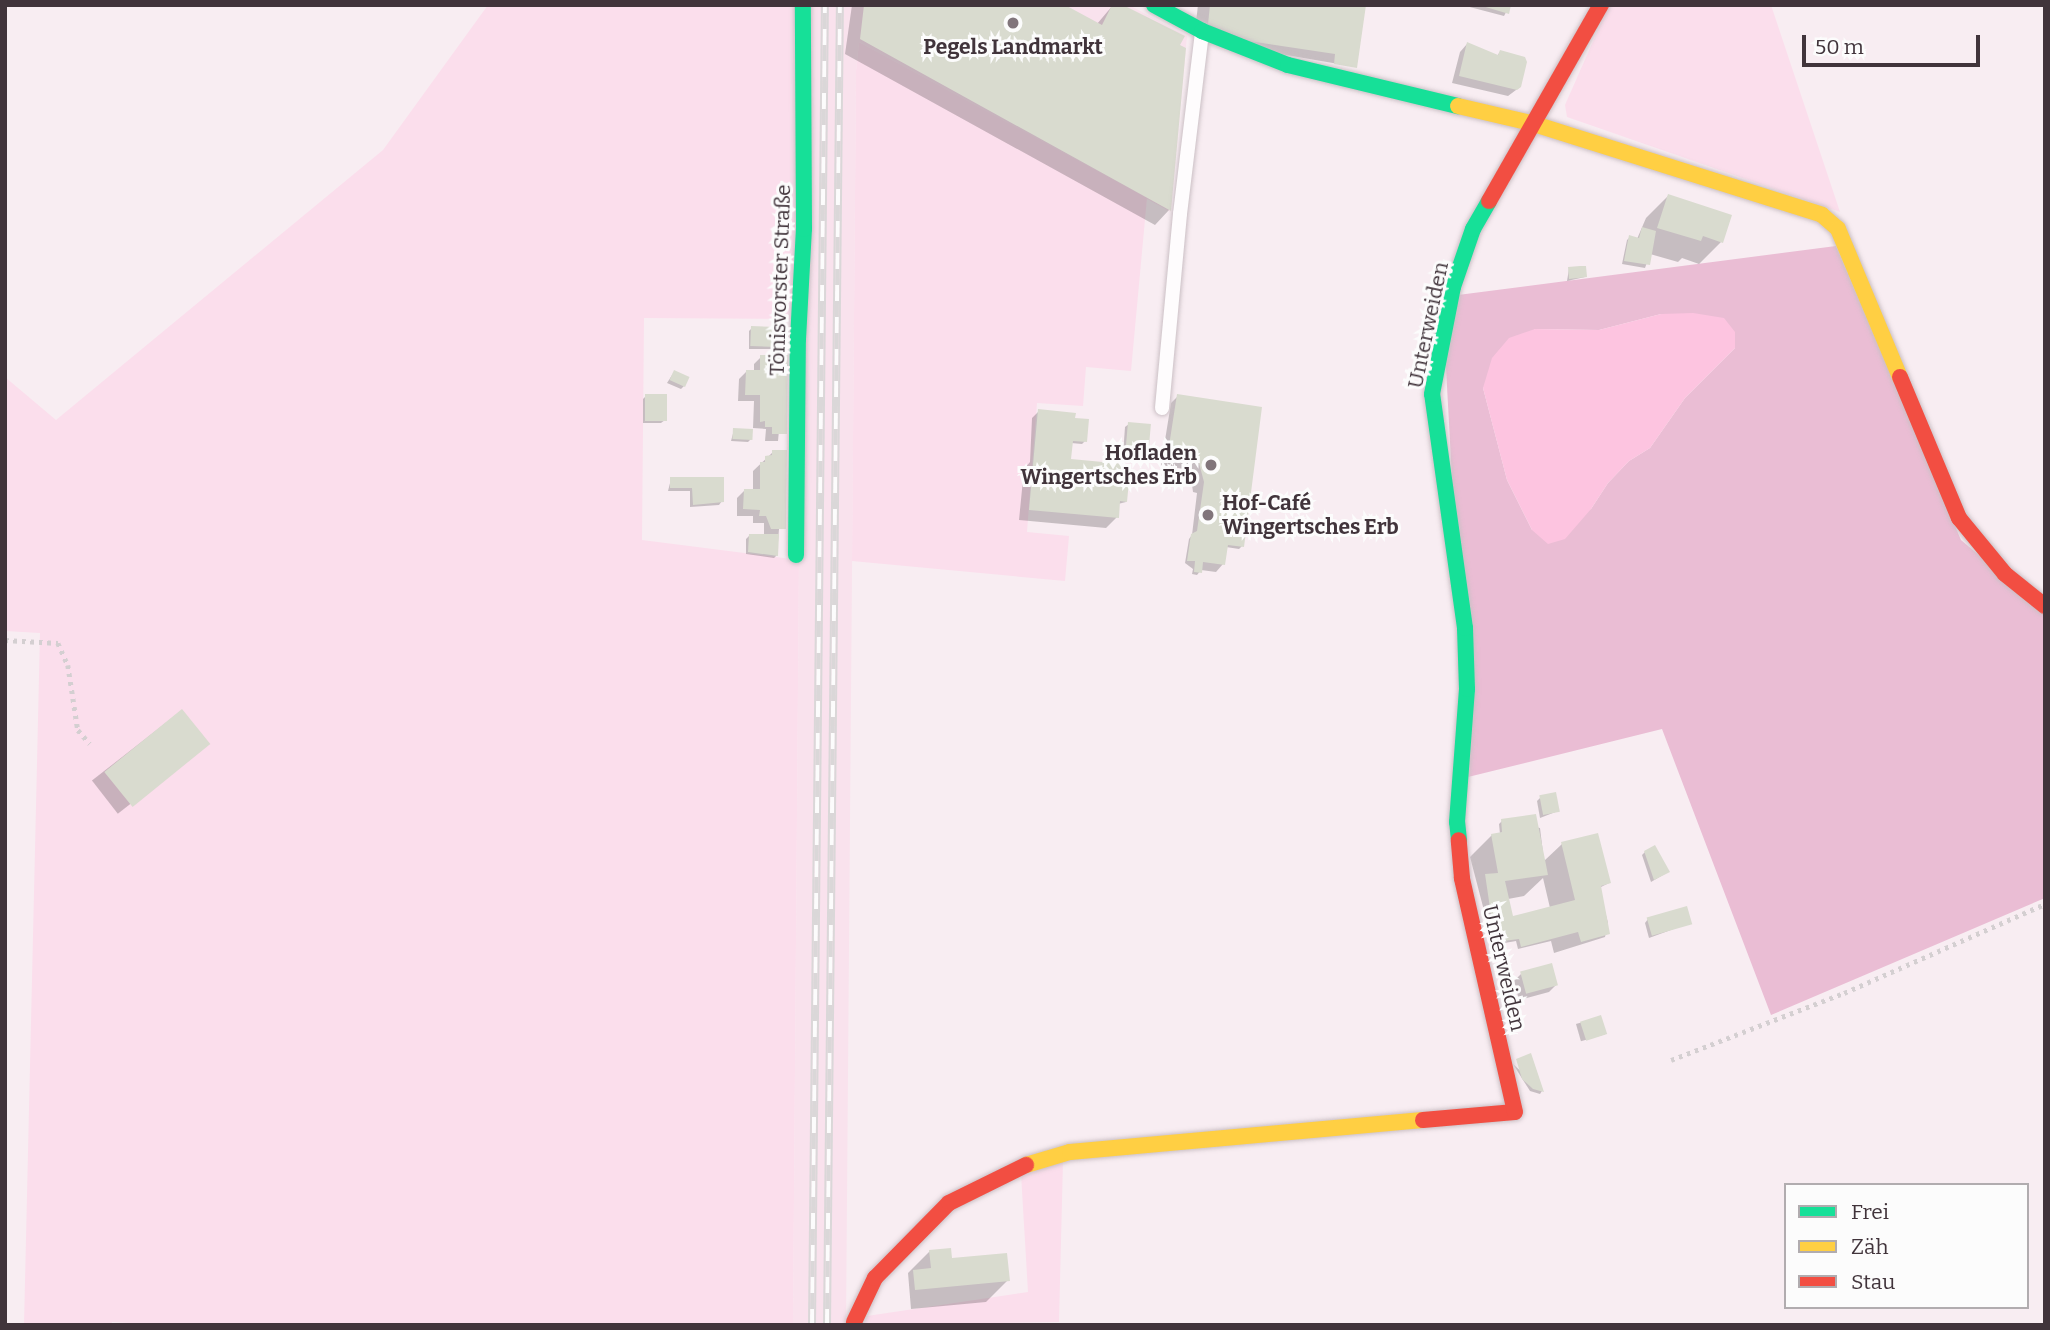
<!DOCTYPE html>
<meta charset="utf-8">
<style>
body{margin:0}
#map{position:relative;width:2050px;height:1330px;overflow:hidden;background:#f8edf2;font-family:Bitter,serif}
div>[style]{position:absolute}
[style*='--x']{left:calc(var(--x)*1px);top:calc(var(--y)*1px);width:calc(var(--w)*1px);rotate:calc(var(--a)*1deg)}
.built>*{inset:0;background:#f9e2ed}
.green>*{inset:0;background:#fbdeec}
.forest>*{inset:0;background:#eabdd4}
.water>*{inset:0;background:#fdc4e0}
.shadow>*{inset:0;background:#0003;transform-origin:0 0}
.building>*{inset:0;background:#d9dbcf;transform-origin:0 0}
.path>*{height:4.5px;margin-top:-2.25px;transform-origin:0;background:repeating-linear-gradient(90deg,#d4cfd1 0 3.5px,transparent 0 8.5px)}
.roads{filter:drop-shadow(0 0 2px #cbc0c5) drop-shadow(0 0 2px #cbc0c5)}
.lane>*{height:14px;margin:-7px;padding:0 7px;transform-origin:7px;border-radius:7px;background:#fefcfd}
.fast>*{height:16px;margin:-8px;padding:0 8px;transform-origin:8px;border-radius:8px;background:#16e098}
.slow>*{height:16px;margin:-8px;padding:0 8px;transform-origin:8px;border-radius:8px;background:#ffcf43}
.jam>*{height:16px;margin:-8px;padding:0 8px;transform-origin:8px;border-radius:8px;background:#f24e42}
.rail>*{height:8px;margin-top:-4px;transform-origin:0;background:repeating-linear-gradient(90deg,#fcfcfc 0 16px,#dad7d8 0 32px);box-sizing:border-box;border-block:2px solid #dad7d8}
.dots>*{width:19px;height:19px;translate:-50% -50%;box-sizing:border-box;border:4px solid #fcfcfc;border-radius:50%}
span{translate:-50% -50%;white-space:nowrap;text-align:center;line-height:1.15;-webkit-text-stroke:6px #fcfcfc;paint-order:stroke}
.poi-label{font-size:21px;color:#41343b;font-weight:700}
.right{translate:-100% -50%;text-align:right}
.left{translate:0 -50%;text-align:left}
.street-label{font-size:21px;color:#41343b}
.frame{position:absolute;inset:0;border:7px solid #41343b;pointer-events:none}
.legend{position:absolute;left:1784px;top:1183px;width:245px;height:126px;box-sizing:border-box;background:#fcfcfc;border:2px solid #b1acaf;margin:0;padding:9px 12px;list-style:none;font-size:21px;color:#41343b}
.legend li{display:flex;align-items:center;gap:14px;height:35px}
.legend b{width:35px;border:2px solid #b1acaf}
.scale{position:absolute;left:1802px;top:35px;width:178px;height:32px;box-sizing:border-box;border:4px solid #41343b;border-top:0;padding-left:9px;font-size:21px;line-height:24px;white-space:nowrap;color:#41343b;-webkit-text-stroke:5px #fcfcfc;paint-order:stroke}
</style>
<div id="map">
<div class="built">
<i style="clip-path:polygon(808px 5px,1129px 5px,1187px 36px,1171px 212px,859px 42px,856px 71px,846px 1325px,793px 1325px,799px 560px)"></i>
</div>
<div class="green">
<i style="clip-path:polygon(488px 5px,797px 5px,795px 319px,644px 318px,642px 540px,799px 560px,793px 1325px,161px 1325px,112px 1322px,111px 1325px,24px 1325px,40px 633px,5px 631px,5px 377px,56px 420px,383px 150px)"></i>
<i style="clip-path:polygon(1609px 5px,1771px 5px,1840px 212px,1567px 117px,1565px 105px)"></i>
<i style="clip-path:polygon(859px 42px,1147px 198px,1131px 371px,1086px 367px,1083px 406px,1037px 403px,1027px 532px,1069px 536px,1065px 581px,852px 561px,856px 71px)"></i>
<i style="clip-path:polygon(1063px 1161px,1059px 1322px,864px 1325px,867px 1316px,1028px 1292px,1021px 1174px)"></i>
</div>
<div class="forest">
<i style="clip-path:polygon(evenodd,1836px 246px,1961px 540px,2045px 611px,2045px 898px,1771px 1015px,1662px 729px,1468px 777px,1445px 349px,1458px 295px,1836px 246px,1661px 314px,1735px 348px,1685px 398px,1650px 448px,1629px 461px,1608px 483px,1591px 509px,1532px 530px,1507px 480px,1483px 388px,1535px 329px,1599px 330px,1661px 314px)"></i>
</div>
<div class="water">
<i style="clip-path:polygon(1693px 313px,1724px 318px,1735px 332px,1735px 348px,1685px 398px,1650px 448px,1629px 461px,1608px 483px,1591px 509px,1565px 539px,1548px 544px,1532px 530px,1507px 480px,1483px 388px,1492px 358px,1509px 338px,1535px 329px,1599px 330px,1661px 314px)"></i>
</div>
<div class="shadow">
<i style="clip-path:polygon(852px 5px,1063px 5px,1097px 24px,1113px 5px,1177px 46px,1169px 210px,1155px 225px,845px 54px)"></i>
<i style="clip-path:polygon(1198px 5px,1364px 5px,1356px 67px,1194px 39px)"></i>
<i style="clip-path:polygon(1462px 5px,1510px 5px,1504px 16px)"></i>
<i style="clip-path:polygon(1467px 44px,1497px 56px,1500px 52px,1520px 87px,1508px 96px,1452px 83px,1460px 52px)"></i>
<i style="clip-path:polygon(1668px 196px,1721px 242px,1699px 264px,1682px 258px,1678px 262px,1650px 254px,1645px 268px,1622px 264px,1627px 240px,1630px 237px,1637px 239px,1646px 218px)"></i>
<i style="clip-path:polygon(1569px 269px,1585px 277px,1567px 281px)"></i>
<i style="clip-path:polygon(752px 328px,783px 328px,780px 349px,749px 349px,749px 331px)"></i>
<i style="clip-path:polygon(761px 357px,786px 357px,778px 441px,765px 441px,766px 429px,753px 428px,754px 401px,738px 401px,739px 379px,746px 372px,754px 372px,754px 364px)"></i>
<i style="clip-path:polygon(674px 372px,684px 386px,681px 389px,667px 383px)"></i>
<i style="clip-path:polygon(646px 396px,665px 420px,661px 423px,643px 423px,643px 399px)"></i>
<i style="clip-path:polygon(1178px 396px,1242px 546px,1239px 549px,1226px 547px,1223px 564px,1216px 572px,1201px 570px,1197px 575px,1192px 574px,1193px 569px,1185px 563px,1189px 539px,1192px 535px,1197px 493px,1193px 492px,1190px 470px,1161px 465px,1171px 403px)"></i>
<i style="clip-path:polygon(1039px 411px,1073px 420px,1085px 441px,1082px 444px,1071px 443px,1067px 461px,1120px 485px,1126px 502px,1118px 504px,1117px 517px,1106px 528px,1019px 520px,1024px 469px,1030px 462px,1032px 418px)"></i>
<i style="clip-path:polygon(1129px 424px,1147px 452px,1144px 456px,1123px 454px,1125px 427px)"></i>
<i style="clip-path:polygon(734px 430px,751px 439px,748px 442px,731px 441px)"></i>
<i style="clip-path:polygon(773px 452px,785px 452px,777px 555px,774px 558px,746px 554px,746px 539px,749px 536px,764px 536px,764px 523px,753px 523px,753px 516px,737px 516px,737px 498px,745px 490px,753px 490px,753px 471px)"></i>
<i style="clip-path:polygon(671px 479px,722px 501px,719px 505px,690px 507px,690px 491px,668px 491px)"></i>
<i style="left:181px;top:711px;width:42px;height:113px;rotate:52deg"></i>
<i style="clip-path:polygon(1540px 798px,1558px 811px,1540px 818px,1537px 801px)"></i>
<i style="clip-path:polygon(evenodd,1502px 821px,1540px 828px,1544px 861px,1562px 844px,1609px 883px,1599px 888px,1608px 923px,1605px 937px,1554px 953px,1551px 941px,1518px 949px,1516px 941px,1493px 945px,1470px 857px,1492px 835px,1500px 834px,1499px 824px,1502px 821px,1543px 878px,1550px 908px,1512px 918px,1508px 899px,1524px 896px,1543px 878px)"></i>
<i style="clip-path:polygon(1645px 852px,1668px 872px,1651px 882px,1642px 855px)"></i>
<i style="clip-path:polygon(1648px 919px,1690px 923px,1649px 938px,1645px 923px)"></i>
<i style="clip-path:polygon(1521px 974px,1556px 985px,1549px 992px,1519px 1000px,1514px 981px)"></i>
<i style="left:1600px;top:1017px;width:18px;height:25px;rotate:74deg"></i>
<i style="clip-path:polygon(1513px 1064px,1542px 1091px,1540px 1094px,1530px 1091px)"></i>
<i style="clip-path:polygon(930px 1251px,950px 1260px,1008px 1280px,986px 1302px,911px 1309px,908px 1273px)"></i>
</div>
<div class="building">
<i style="clip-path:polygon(864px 5px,1065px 5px,1102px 25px,1112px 5px,1123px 5px,1185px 36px,1180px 45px,1186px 48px,1171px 211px,860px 39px)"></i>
<i style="clip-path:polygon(1210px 5px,1366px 5px,1357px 68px,1334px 64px,1335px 54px,1248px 41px,1208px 24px)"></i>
<i style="clip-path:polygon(1479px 5px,1511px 5px,1509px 14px)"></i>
<i style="clip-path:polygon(1467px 42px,1498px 55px,1500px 50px,1525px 57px,1527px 62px,1521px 87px,1517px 90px,1459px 76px)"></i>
<i style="clip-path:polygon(1668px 194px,1732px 215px,1723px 243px,1703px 236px,1701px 241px,1657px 228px)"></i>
<i style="clip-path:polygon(1642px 227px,1656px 231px,1650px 265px,1624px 261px,1629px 235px,1639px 238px)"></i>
<i style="clip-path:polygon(1580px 266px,1586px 266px,1587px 277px,1569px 279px,1568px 267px)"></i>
<i style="left:751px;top:326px;width:34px;height:20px;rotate:2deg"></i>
<i style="clip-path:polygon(760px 355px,788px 355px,787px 434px,772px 434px,772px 427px,765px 427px,765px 421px,760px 422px,760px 395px,745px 395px,746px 370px,760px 370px)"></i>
<i style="left:674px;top:370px;width:17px;height:11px;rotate:24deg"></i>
<i style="left:645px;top:394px;width:22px;height:27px"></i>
<i style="clip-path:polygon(1177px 394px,1262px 407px,1244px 547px,1228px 545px,1225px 565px,1203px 562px,1202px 573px,1194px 572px,1195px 561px,1187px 561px,1191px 534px,1197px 531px,1204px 482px,1199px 463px,1167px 459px)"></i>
<i style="clip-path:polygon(1038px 409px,1076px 413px,1075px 418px,1089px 419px,1087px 442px,1073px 441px,1071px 459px,1124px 464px,1122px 480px,1129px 481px,1127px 502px,1120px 501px,1119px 518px,1029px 510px)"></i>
<i style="left:1128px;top:422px;width:23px;height:29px;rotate:5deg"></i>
<i style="left:733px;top:428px;width:20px;height:11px;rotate:3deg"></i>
<i style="clip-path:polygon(772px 450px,787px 450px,786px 529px,771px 529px,766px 516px,759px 516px,760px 510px,743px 509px,744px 489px,760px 489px,760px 462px,765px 462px,765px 456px,772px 455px)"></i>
<i style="clip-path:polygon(670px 477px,724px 477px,724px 502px,693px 505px,692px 488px,670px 488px)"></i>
<i style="clip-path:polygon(749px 534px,779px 534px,778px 556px,748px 552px)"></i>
<i style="left:182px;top:709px;width:45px;height:100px;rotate:51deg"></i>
<i style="left:1556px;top:792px;width:20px;height:17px;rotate:79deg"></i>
<i style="clip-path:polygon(1536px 814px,1548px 875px,1505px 881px,1513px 916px,1575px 900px,1561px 842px,1598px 833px,1611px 883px,1601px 886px,1610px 934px,1581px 942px,1578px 932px,1521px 947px,1519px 939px,1495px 942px,1485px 874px,1498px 873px,1491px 834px,1502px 832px,1501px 819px)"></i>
<i style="clip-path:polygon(1655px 845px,1670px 872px,1654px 880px,1644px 851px)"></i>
<i style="left:1687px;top:906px;width:19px;height:42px;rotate:74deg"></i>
<i style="left:1552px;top:963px;width:23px;height:33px;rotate:75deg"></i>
<i style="left:1601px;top:1015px;width:20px;height:22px;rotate:72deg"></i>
<i style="clip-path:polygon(1531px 1053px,1544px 1092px,1533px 1089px,1522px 1079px,1516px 1059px)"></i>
<i style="clip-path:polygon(951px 1248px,952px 1258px,1007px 1253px,1010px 1281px,915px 1290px,913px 1270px,931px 1268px,929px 1250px)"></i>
</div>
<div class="path">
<i style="--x:5;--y:640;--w:53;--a:3.2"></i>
<i style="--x:58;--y:643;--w:24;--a:66"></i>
<i style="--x:68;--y:665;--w:66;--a:81.3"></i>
<i style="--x:78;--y:730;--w:18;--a:49"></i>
<i style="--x:1671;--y:1060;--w:186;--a:-21.2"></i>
<i style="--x:1844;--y:993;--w:220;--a:-23.9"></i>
</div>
<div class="roads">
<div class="lane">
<i style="--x:1162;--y:408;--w:195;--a:-84.7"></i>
<i style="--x:1180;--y:214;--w:183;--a:-83.1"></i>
</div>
<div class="fast">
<i style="--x:1154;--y:5;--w:55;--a:28.4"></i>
<i style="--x:1202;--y:31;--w:92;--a:21.6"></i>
<i style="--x:1288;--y:65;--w:175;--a:13.6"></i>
<i style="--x:796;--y:555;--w:216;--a:-89.5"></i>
<i style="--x:798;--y:339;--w:110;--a:-86.9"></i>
<i style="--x:804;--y:229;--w:224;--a:-90.3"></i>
<i style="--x:1459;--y:840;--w:18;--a:-96"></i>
<i style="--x:1457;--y:822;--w:133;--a:-85.7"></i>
<i style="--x:1467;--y:689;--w:61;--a:-91.9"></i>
<i style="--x:1465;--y:628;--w:236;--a:-98"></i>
<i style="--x:1432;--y:394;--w:109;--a:-78.9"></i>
<i style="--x:1453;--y:287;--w:61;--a:-71"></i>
<i style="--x:1473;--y:229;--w:32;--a:-60"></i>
</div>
<div class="slow">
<i style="--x:1458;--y:106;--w:75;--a:13.1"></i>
<i style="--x:1531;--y:123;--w:305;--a:17.5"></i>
<i style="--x:1822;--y:215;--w:21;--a:41"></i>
<i style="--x:1838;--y:229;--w:160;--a:67.3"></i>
<i style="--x:1026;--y:1165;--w:46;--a:-16.5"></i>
<i style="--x:1070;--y:1152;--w:354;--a:-5.2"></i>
</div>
<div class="jam">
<i style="--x:1489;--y:201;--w:226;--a:-60.3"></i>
<i style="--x:1900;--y:377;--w:153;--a:67.3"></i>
<i style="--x:1959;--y:518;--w:72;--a:50.6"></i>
<i style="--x:2005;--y:574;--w:51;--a:38.7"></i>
<i style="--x:1423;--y:1120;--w:92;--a:-5"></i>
<i style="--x:1515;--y:1112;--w:240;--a:-102.8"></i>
<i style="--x:1462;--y:878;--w:38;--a:-95"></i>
<i style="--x:854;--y:1322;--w:49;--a:-64.5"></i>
<i style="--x:875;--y:1278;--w:105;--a:-45.4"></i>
<i style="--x:949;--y:1203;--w:86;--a:-26.3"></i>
</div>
</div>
<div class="rail">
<i style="--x:812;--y:1325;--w:1320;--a:-89.44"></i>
<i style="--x:827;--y:1325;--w:1320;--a:-89.44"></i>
</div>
<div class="dots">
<i style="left:1013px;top:23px;background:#81757b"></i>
<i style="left:1211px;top:465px;background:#81757b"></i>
<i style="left:1208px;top:515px;background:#81757b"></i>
</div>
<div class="poi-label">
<span style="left:1013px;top:47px">Pegels Landmarkt</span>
<span class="right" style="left:1197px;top:465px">Hofladen<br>Wingertsches Erb</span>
<span class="left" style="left:1222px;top:515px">Hof-Café<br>Wingertsches Erb</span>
</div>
<div class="street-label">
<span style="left:780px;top:280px;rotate:-88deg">Tönisvorster Straße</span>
<span style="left:1428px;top:325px;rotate:-78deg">Unterweiden</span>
<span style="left:1504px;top:968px;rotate:77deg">Unterweiden</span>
</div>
<div class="frame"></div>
<ul class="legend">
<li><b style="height:9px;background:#16e098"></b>Frei</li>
<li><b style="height:9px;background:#ffcf43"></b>Zäh</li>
<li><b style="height:9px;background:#f24e42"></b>Stau</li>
</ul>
<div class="scale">50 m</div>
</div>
